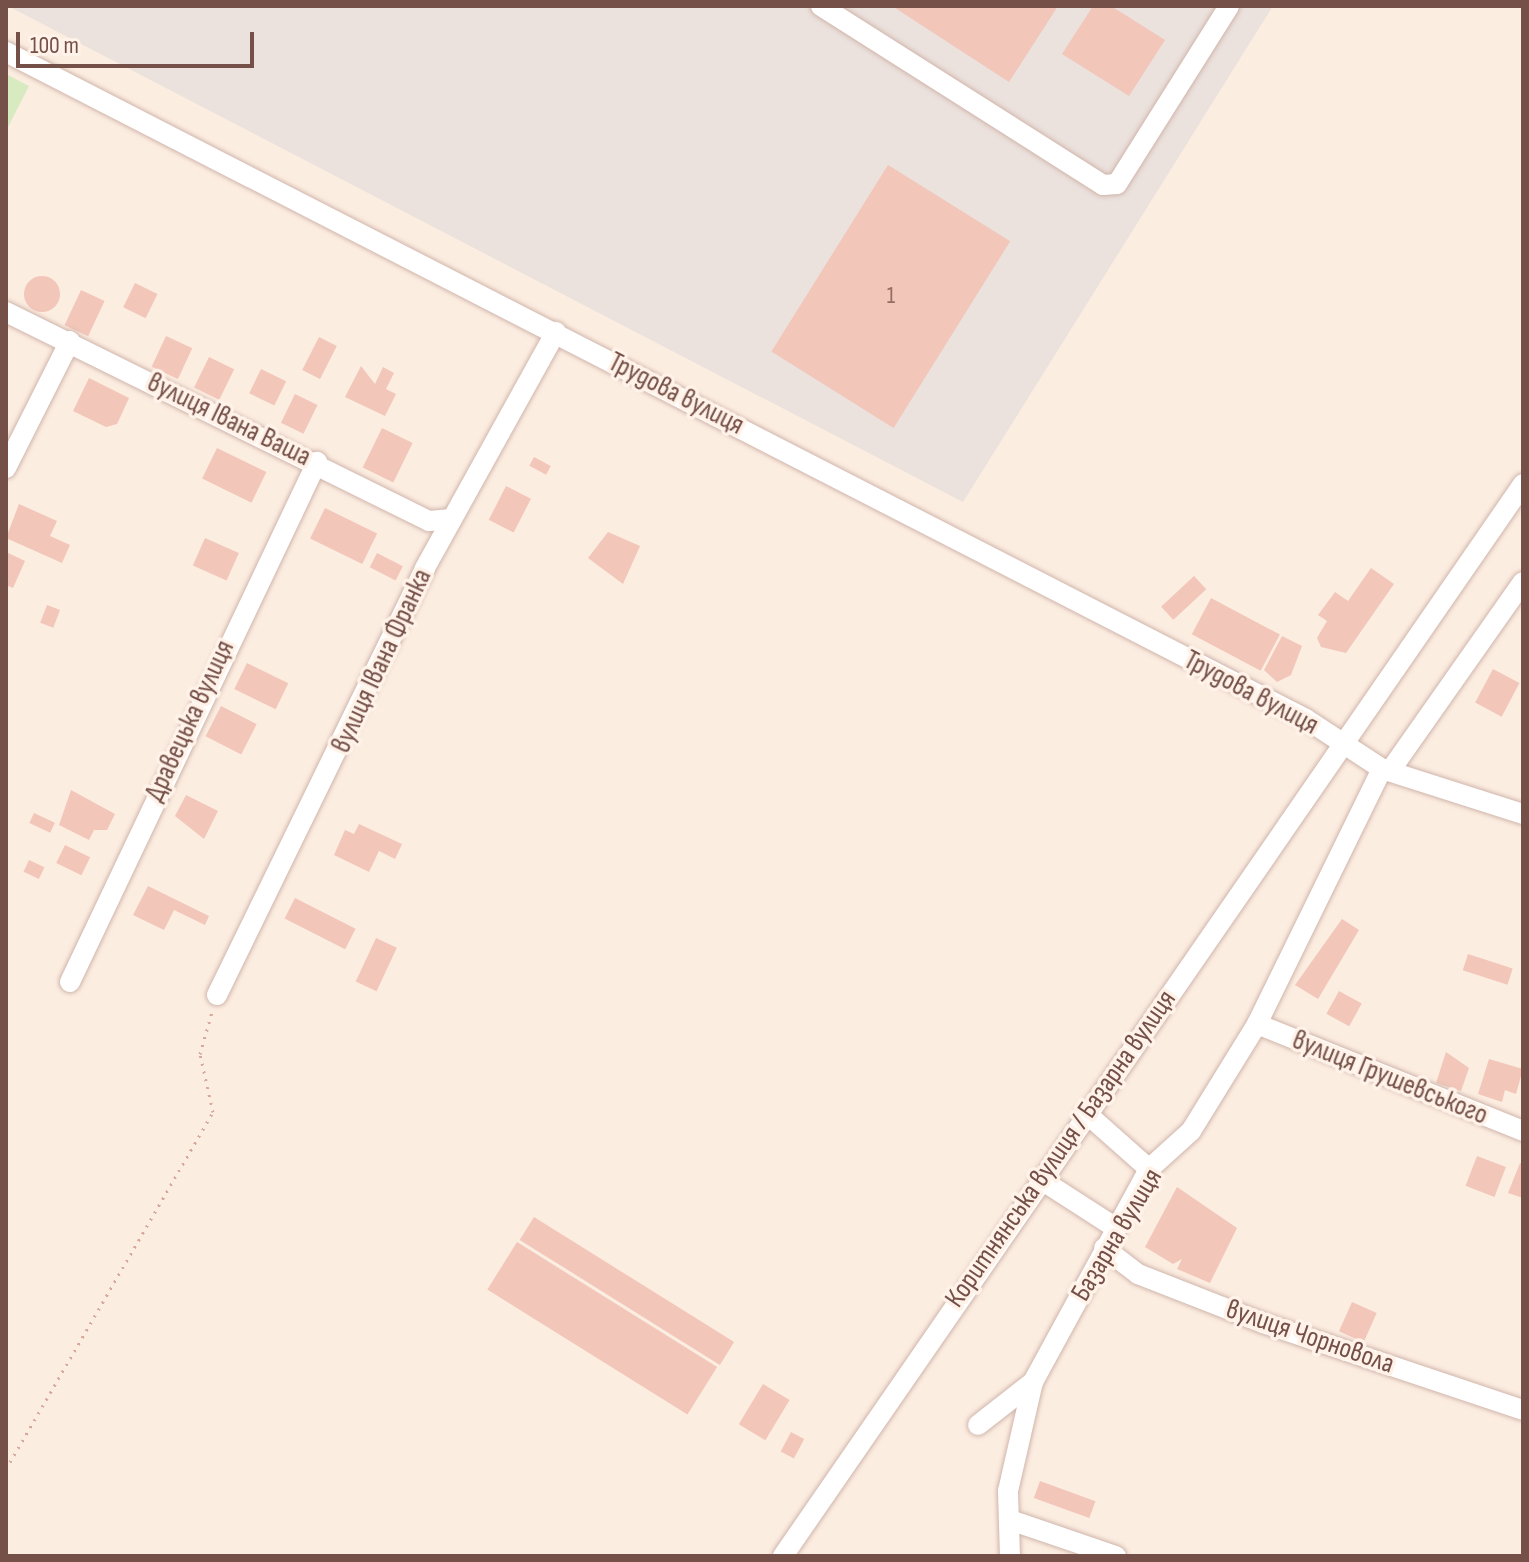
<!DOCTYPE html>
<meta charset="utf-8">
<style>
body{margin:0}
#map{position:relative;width:1529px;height:1562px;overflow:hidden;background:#fcede1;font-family:"Sofia Sans Condensed",sans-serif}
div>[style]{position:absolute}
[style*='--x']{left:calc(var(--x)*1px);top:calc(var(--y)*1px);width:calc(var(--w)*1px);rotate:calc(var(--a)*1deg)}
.industrial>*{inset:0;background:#ebe1dd}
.green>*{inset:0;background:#d8eac0}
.building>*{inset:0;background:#f2c6b9;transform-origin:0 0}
.round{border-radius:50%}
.path>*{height:3px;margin-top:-1.5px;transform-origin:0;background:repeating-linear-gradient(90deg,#d7a99c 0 2px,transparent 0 8px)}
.roads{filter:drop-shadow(0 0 2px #d0b5ab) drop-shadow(0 0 2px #d0b5ab)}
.minor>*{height:20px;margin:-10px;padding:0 10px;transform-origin:10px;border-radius:10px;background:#fff}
span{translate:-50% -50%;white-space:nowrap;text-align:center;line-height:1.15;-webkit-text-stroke:7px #fff2e8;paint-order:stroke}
.number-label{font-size:24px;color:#946e64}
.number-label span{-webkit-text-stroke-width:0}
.street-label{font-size:28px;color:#745048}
.frame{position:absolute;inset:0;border:8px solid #745048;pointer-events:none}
.scale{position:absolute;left:16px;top:32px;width:238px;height:36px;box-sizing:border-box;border:4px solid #745048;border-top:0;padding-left:10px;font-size:24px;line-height:28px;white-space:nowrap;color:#745048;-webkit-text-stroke:6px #fff2e8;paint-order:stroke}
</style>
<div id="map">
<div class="industrial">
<i style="clip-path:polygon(8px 6px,1273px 6px,963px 502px)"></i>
</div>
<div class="green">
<i style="clip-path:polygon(6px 74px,29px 86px,6px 131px)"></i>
</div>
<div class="building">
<i style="clip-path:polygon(892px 6px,1058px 6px,1009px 82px)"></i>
<i style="clip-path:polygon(1093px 6px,1111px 6px,1165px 40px,1129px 96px,1062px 54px)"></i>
<i style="left:888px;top:165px;width:144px;height:220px;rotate:32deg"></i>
<i class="round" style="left:24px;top:276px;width:36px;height:36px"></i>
<i style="left:135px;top:283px;width:25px;height:27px;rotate:26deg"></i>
<i style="left:81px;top:290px;width:26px;height:39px;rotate:25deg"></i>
<i style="left:166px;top:336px;width:29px;height:34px;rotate:25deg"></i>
<i style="left:319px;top:337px;width:20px;height:37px;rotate:27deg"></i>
<i style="left:209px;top:357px;width:28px;height:34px;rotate:26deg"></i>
<i style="clip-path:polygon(361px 366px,375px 384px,383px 367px,394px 373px,386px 389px,396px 394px,385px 416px,345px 397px)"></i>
<i style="left:261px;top:369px;width:28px;height:27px;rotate:26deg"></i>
<i style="clip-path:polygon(89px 378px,129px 398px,117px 424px,106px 427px,73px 411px)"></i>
<i style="left:295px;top:394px;width:25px;height:32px;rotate:26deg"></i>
<i style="left:382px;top:428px;width:34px;height:44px;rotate:26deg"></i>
<i style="left:217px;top:448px;width:55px;height:34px;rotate:26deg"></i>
<i style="left:534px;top:457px;width:19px;height:10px;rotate:28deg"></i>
<i style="left:506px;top:486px;width:28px;height:38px;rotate:27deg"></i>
<i style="clip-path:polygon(19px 504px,57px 521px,50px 536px,70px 545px,62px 563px,6px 538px)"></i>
<i style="left:325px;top:508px;width:58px;height:34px;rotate:26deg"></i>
<i style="clip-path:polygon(608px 532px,640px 546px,623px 584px,588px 558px)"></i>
<i style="left:205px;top:538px;width:37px;height:30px;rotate:24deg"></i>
<i style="clip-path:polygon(6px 552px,25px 561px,13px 588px,6px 585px)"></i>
<i style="left:377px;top:553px;width:29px;height:16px;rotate:27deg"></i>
<i style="clip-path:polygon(1371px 568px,1394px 584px,1346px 653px,1321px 647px,1317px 638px,1327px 621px,1318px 615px,1335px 592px,1348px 601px)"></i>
<i style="left:1194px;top:576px;width:18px;height:45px;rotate:47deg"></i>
<i style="left:1211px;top:598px;width:78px;height:41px;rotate:28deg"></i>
<i style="left:47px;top:605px;width:14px;height:19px;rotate:21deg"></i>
<i style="clip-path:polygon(1282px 636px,1302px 646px,1291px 675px,1277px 682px,1264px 670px)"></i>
<i style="left:247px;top:663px;width:46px;height:29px;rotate:26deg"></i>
<i style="left:1493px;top:669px;width:30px;height:38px;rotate:28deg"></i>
<i style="left:221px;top:706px;width:40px;height:34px;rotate:27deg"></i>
<i style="clip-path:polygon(71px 790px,115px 814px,107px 830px,94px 830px,89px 840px,59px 825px)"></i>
<i style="clip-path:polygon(186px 795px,218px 811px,204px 839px,175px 816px)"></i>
<i style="left:34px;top:813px;width:23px;height:11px;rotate:25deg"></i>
<i style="clip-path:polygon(359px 824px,402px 844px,395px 859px,379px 851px,369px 872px,334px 855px,345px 830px,354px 834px)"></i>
<i style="left:65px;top:845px;width:28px;height:20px;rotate:26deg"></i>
<i style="left:29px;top:860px;width:17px;height:13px;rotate:25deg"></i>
<i style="clip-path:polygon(148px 886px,209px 916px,205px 925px,174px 910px,164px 930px,133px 915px)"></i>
<i style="left:295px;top:898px;width:68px;height:23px;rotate:27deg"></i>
<i style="clip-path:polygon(1342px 919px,1359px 930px,1318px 999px,1295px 985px)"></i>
<i style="left:376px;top:938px;width:23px;height:48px;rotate:25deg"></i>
<i style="left:1468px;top:954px;width:47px;height:17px;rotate:18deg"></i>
<i style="left:1339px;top:991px;width:26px;height:26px;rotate:29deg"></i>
<i style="clip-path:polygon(1446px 1052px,1469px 1068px,1461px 1091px,1436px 1083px)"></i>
<i style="clip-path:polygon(1489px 1059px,1523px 1069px,1516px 1094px,1505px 1090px,1502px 1102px,1478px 1094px)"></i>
<i style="left:1477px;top:1156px;width:31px;height:32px;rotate:21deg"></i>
<i style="clip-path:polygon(1520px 1163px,1523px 1164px,1523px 1198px,1508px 1193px)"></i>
<i style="clip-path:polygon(1177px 1187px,1237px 1228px,1210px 1283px,1177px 1269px,1182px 1259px,1173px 1264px,1145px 1247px)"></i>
<i style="left:534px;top:1217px;width:236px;height:27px;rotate:32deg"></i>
<i style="left:517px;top:1242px;width:236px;height:56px;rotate:32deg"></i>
<i style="left:1352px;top:1302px;width:27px;height:32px;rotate:24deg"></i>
<i style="left:763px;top:1384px;width:31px;height:47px;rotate:31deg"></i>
<i style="left:791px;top:1432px;width:15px;height:22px;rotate:28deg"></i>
<i style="left:1040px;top:1481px;width:59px;height:18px;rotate:20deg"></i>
</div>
<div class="path">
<i style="--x:6;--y:1469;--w:413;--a:-59.9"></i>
<i style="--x:213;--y:1112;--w:59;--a:-102.6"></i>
<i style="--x:200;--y:1054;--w:44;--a:-74.1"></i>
</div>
<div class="roads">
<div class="minor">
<i style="--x:821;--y:6;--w:334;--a:32.4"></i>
<i style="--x:1103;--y:185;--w:14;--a:-4"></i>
<i style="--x:1117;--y:184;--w:210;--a:-57.8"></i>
<i style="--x:6;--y:52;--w:1461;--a:27.16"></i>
<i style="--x:1306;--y:719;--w:91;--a:33.3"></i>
<i style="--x:1382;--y:769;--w:148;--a:17.7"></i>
<i style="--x:6;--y:312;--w:472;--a:26.3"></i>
<i style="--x:429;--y:521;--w:23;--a:-5"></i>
<i style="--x:6;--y:468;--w:142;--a:-63.3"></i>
<i style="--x:1390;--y:771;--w:231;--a:-54.9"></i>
<i style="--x:70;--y:982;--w:576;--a:-64.59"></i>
<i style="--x:217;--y:995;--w:475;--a:-64"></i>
<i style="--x:425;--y:568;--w:270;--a:-61"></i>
<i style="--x:1257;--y:1024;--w:287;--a:21.9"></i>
<i style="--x:1086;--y:1113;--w:84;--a:41.6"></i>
<i style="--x:1040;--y:1179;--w:90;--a:32.8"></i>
<i style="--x:1104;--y:1248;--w:43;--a:37.4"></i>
<i style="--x:1138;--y:1274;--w:134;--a:21.4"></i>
<i style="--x:1263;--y:1323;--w:274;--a:18.5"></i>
<i style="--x:978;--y:1425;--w:70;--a:-38"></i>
<i style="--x:1010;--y:1520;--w:112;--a:18.8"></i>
<i style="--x:783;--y:1556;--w:1303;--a:-55.38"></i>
<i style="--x:1010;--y:1556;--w:65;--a:-91.8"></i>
<i style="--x:1008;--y:1491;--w:112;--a:-77.1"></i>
<i style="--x:1033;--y:1382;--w:243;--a:-61.4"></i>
<i style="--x:1149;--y:1169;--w:57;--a:-42.1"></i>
<i style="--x:1191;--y:1131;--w:126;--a:-58.3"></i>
<i style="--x:1257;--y:1024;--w:284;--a:-63.9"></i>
</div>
</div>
<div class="number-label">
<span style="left:891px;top:296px">1</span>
</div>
<div class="street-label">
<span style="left:676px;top:394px;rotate:27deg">Трудова вулиця</span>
<span style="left:229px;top:420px;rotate:26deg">вулиця Івана Ваша</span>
<span style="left:382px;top:661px;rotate:-65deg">вулиця Івана Франка</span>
<span style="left:1251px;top:693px;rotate:28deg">Трудова вулиця</span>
<span style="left:190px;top:721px;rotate:-65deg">Дравецька вулиця</span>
<span style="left:1390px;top:1078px;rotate:22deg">вулиця Грушевського</span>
<span style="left:1061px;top:1149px;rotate:-55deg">Коритнянська вулиця / Базарна вулиця</span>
<span style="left:1117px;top:1235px;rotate:-59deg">Базарна вулиця</span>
<span style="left:1310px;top:1337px;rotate:19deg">вулиця Чорновола</span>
</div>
<div class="frame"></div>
<div class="scale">100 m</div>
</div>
